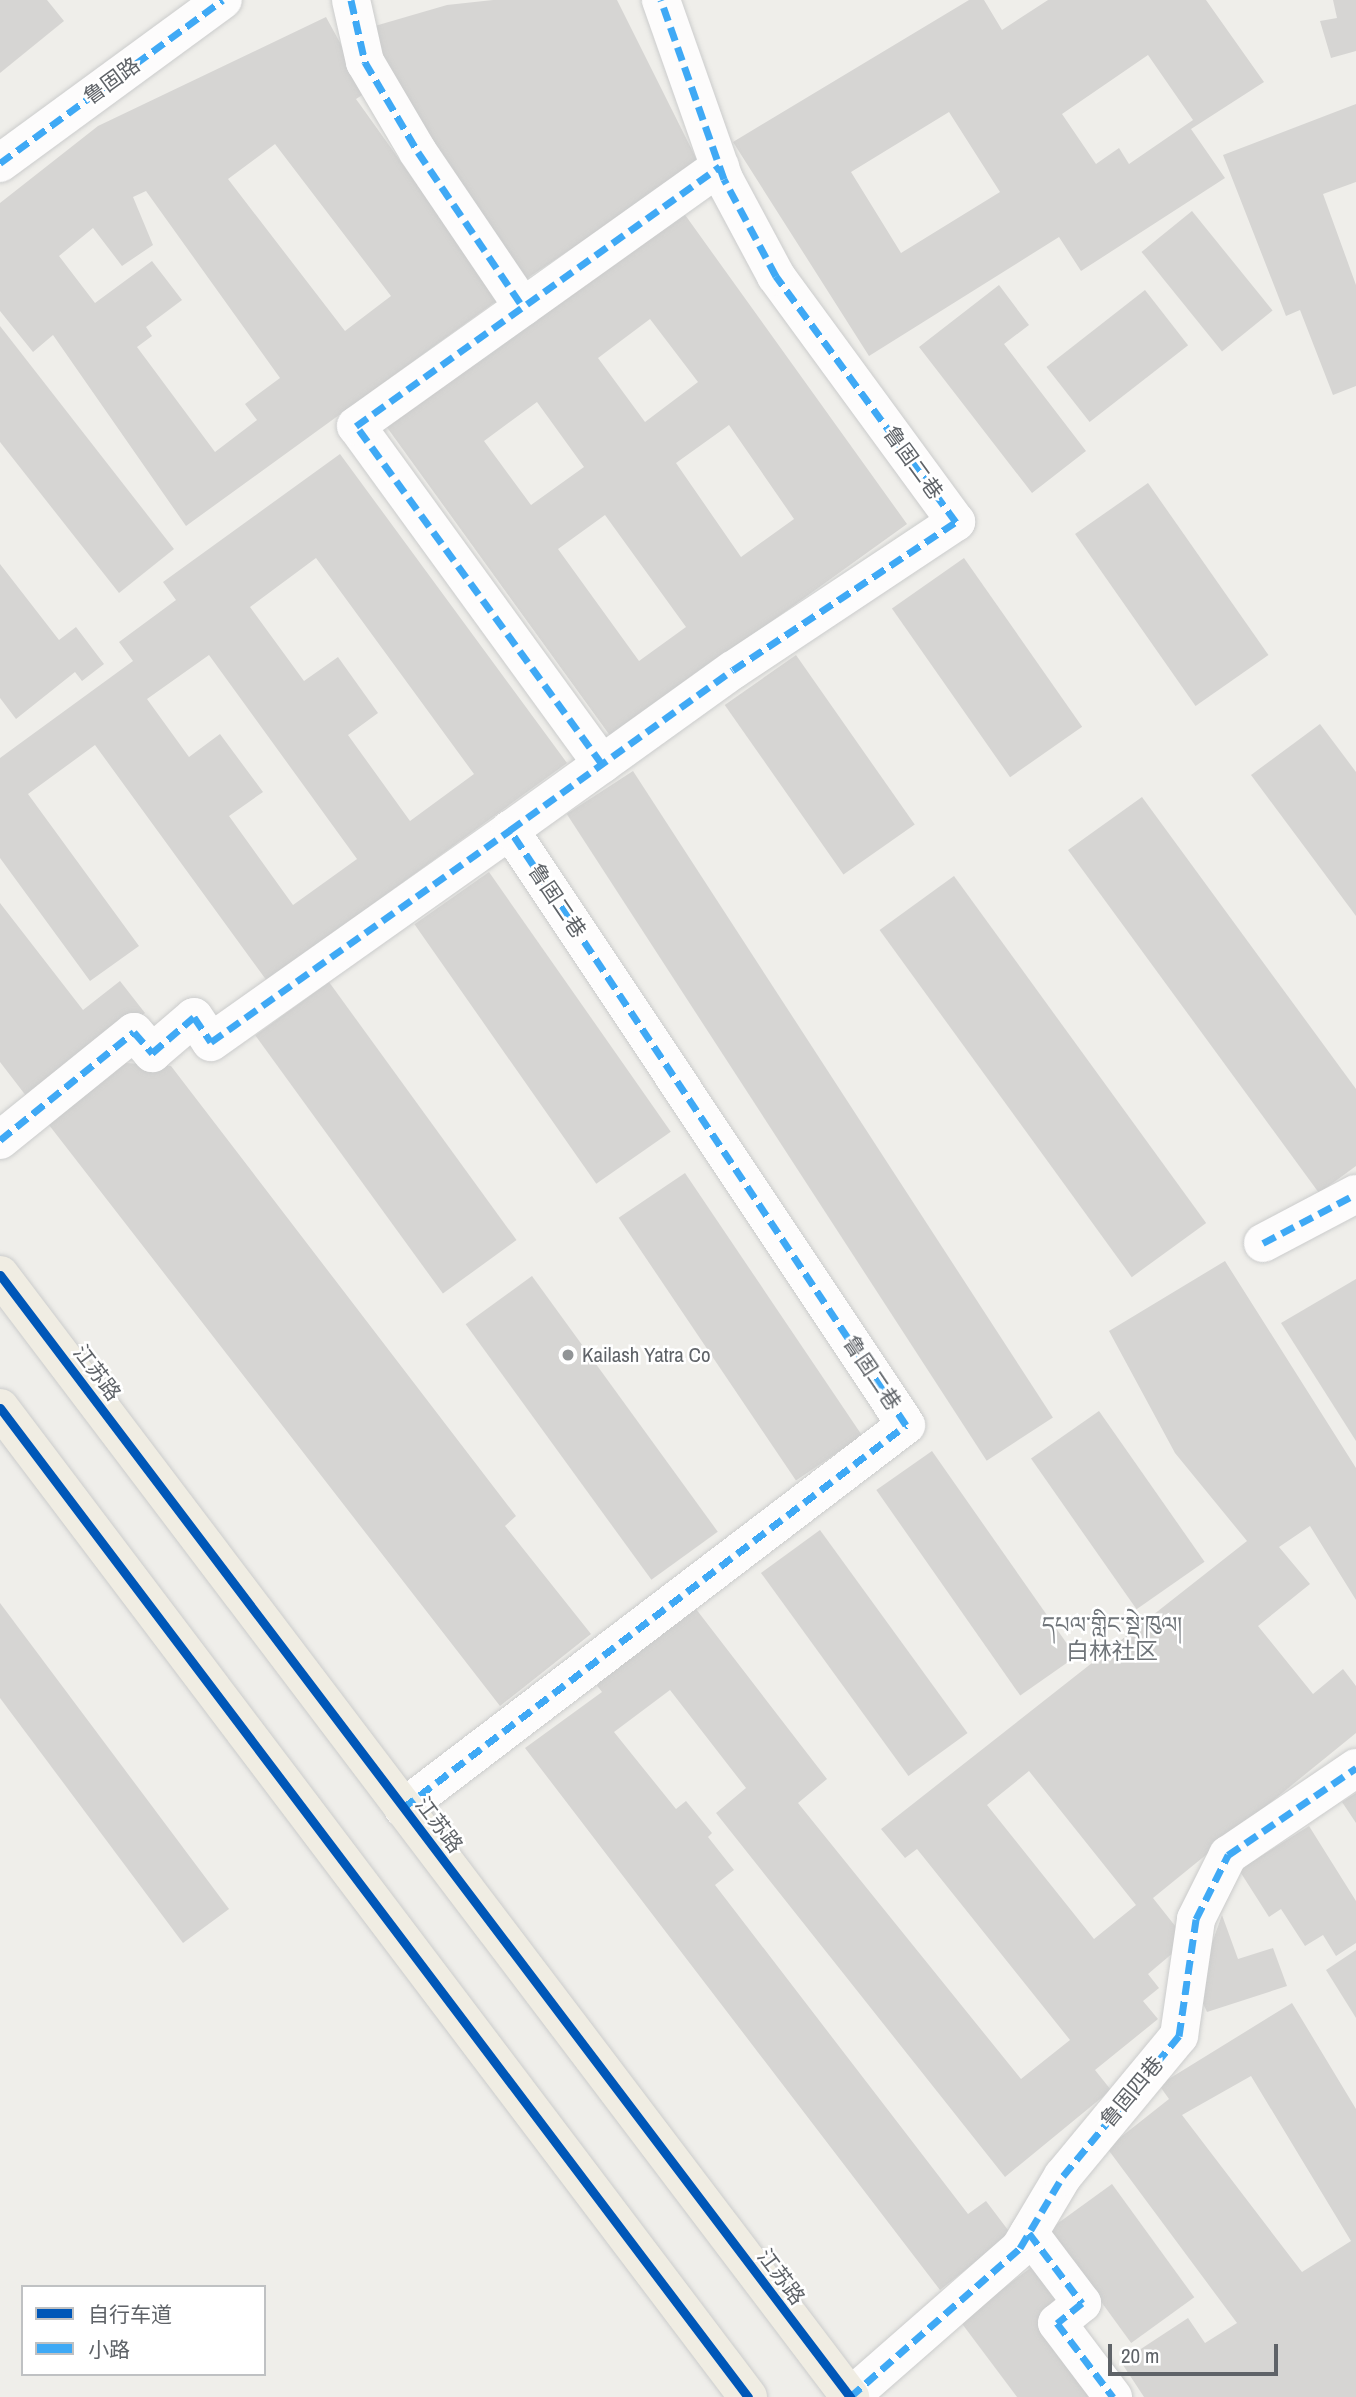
<!DOCTYPE html>
<meta charset="utf-8">
<style>
body{margin:0}
#map{position:relative;width:1356px;height:2397px;overflow:hidden;background:#efeeea;font-family:"Archivo Narrow","Noto Sans SC","Noto Serif Tibetan",sans-serif}
div>[style]{position:absolute}
[style*='--x']{left:calc(var(--x)*1px);top:calc(var(--y)*1px);width:calc(var(--w)*1px);rotate:calc(var(--a)*1deg)}
.building>*{inset:0;background:#d6d5d3;transform-origin:0 0}
.roads{filter:drop-shadow(0 0 2px #cbcccc) drop-shadow(0 0 2px #cbcccc)}
.minor>*{height:38px;margin:-19px;padding:0 19px;transform-origin:19px;border-radius:19px;background:#fdfcfc}
.highway>*{height:38px;margin:-19px;padding:0 19px;transform-origin:19px;border-radius:19px;background:#f0ede3}
.quiet>*{height:7px;margin-top:-3.5px;transform-origin:0;background:repeating-linear-gradient(90deg,#3fa9f5 0 14px,transparent 0 21px)}
.cycleway>*{height:9px;margin:-4.5px;padding:0 4.5px;transform-origin:4.5px;border-radius:4.5px;background:#0057b8}
.dots>*{width:19px;height:19px;translate:-50% -50%;box-sizing:border-box;border:4px solid #fff;border-radius:50%}
span{translate:-50% -50%;white-space:nowrap;text-align:center;line-height:1.15;-webkit-text-stroke:5px #fff;paint-order:stroke}
.street-label{font-size:21px;color:#5f6368}
.poi-label{font-size:21px;color:#5f6368}
.left{translate:0 -50%;text-align:left}
.neighbourhood-label{font-size:23px;color:#70757a}
.legend{position:absolute;left:21px;top:2285px;width:245px;height:91px;box-sizing:border-box;background:#fff;border:2px solid #bfc1c3;margin:0;padding:9px 12px;list-style:none;font-size:21px;color:#5f6368}
.legend li{display:flex;align-items:center;gap:14px;height:35px}
.legend b{width:35px;border:2px solid #bfc1c3}
.scale{position:absolute;left:1108px;top:2344px;width:170px;height:32px;box-sizing:border-box;border:4px solid #5f6368;border-top:0;padding-left:9px;font-size:21px;line-height:24px;white-space:nowrap;color:#5f6368;-webkit-text-stroke:5px #fff;paint-order:stroke}
</style>
<div id="map">
<div class="building">
<i style="clip-path:polygon(0 0,47px 0,64px 21px,0 73px)"></i>
<i style="clip-path:polygon(493px 0,617px 0,699px 164px,520px 283px,377px 67px,368px 28px,447px 5px)"></i>
<i style="clip-path:polygon(evenodd,969px 0,984px 0,1002px 30px,1048px 0,1206px 0,1264px 82px,1191px 129px,1225px 178px,1081px 271px,1059px 237px,869px 356px,733px 142px,969px 0,1148px 55px,1193px 120px,1129px 164px,1119px 148px,1096px 164px,1062px 114px,1148px 55px,969px 0,949px 112px,1000px 192px,901px 253px,851px 172px,949px 112px)"></i>
<i style="clip-path:polygon(1333px 0,1356px 0,1356px 51px,1331px 58px,1320px 21px,1337px 18px)"></i>
<i style="clip-path:polygon(evenodd,326px 17px,367px 92px,356px 99px,499px 299px,186px 526px,53px 335px,33px 352px,0 311px,0 203px,98px 126px,326px 17px,275px 144px,391px 296px,345px 331px,228px 179px,275px 144px,326px 17px,146px 191px,280px 378px,245px 404px,257px 420px,215px 452px,137px 347px,152px 336px,146px 327px,182px 300px,152px 261px,95px 303px,59px 256px,93px 228px,122px 266px,153px 245px,133px 197px,146px 191px)"></i>
<i style="clip-path:polygon(1356px 104px,1356px 182px,1323px 194px,1356px 285px,1356px 386px,1333px 395px,1300px 310px,1286px 316px,1223px 155px)"></i>
<i style="left:1192px;top:211px;width:128px;height:65px;rotate:51deg"></i>
<i style="clip-path:polygon(evenodd,683px 212px,907px 524px,611px 737px,386px 426px,683px 212px,650px 319px,698px 382px,645px 422px,598px 358px,650px 319px,683px 212px,537px 402px,584px 467px,531px 505px,484px 441px,537px 402px,683px 212px,729px 425px,794px 519px,741px 557px,676px 463px,729px 425px,683px 212px,605px 515px,686px 627px,639px 661px,558px 549px,605px 515px)"></i>
<i style="clip-path:polygon(999px 285px,1029px 325px,1004px 344px,1086px 451px,1032px 493px,919px 347px)"></i>
<i style="left:1145px;top:290px;width:70px;height:125px;rotate:52deg"></i>
<i style="clip-path:polygon(0 326px,174px 549px,119px 593px,0 442px)"></i>
<i style="clip-path:polygon(evenodd,340px 454px,567px 763px,267px 981px,95px 745px,28px 794px,139px 946px,90px 981px,0 858px,0 758px,133px 661px,119px 642px,176px 600px,163px 582px,340px 454px,316px 558px,474px 774px,410px 821px,348px 735px,378px 713px,338px 657px,304px 681px,250px 607px,316px 558px,340px 454px,209px 655px,357px 859px,293px 905px,229px 816px,263px 792px,220px 734px,189px 757px,147px 699px,209px 655px)"></i>
<i style="left:1148px;top:483px;width:210px;height:89px;rotate:55deg"></i>
<i style="left:964px;top:558px;width:206px;height:88px;rotate:55deg"></i>
<i style="clip-path:polygon(0 564px,59px 640px,76px 627px,104px 664px,82px 681px,75px 672px,16px 719px,0 698px)"></i>
<i style="left:796px;top:655px;width:207px;height:87px;rotate:55deg"></i>
<i style="clip-path:polygon(1320px 724px,1356px 772px,1356px 916px,1251px 775px)"></i>
<i style="left:633px;top:771px;width:771px;height:79px;rotate:57deg"></i>
<i style="clip-path:polygon(1142px 797px,1356px 1089px,1356px 1166px,1319px 1193px,1068px 850px)"></i>
<i style="left:489px;top:872px;width:317px;height:91px;rotate:55deg"></i>
<i style="left:954px;top:876px;width:429px;height:92px;rotate:54deg"></i>
<i style="clip-path:polygon(0 903px,83px 1010px,120px 981px,145px 1013px,30px 1101px,0 1062px)"></i>
<i style="left:329px;top:982px;width:319px;height:91px;rotate:54deg"></i>
<i style="clip-path:polygon(111px 1062px,171px 1066px,516px 1516px,505px 1526px,591px 1634px,500px 1706px,42px 1116px)"></i>
<i style="left:685px;top:1173px;width:317px;height:80px;rotate:56deg"></i>
<i style="clip-path:polygon(evenodd,1225px 1261px,1356px 1468px,1356px 1600px,1310px 1526px,1279px 1547px,1310px 1584px,1258px 1626px,1313px 1694px,1343px 1669px,1356px 1686px,1356px 1733px,1153px 1898px,1187px 1941px,1148px 1974px,1159px 1988px,1143px 2001px,1158px 2019px,1095px 2070px,1111px 2090px,1005px 2177px,716px 1813px,746px 1788px,670px 1690px,614px 1732px,676px 1809px,686px 1801px,712px 1833px,708px 1837px,734px 1870px,715px 1885px,968px 2214px,986px 2201px,1011px 2234px,940px 2290px,525px 1748px,602px 1692px,595px 1683px,696px 1609px,827px 1779px,798px 1803px,1021px 2079px,1070px 2040px,917px 1849px,905px 1858px,881px 1829px,1247px 1541px,1175px 1453px,1109px 1331px,1225px 1261px,1029px 1771px,1136px 1905px,1094px 1939px,987px 1805px,1029px 1771px)"></i>
<i style="left:532px;top:1276px;width:316px;height:82px;rotate:54deg"></i>
<i style="clip-path:polygon(1356px 1279px,1356px 1441px,1281px 1323px)"></i>
<i style="left:1099px;top:1411px;width:184px;height:83px;rotate:55deg"></i>
<i style="left:932px;top:1451px;width:251px;height:68px;rotate:55deg"></i>
<i style="left:820px;top:1530px;width:251px;height:73px;rotate:54deg"></i>
<i style="clip-path:polygon(0 1603px,229px 1909px,183px 1943px,0 1698px)"></i>
<i style="clip-path:polygon(1356px 1793px,1356px 1823px,1342px 1802px)"></i>
<i style="clip-path:polygon(1309px 1826px,1356px 1901px,1356px 1943px,1336px 1956px,1323px 1935px,1305px 1946px,1281px 1909px,1269px 1917px,1239px 1870px)"></i>
<i style="clip-path:polygon(1222px 1915px,1238px 1959px,1273px 1948px,1287px 1986px,1207px 2012px,1196px 1988px)"></i>
<i style="clip-path:polygon(1356px 1950px,1356px 2018px,1326px 1970px)"></i>
<i style="clip-path:polygon(evenodd,1292px 2003px,1356px 2109px,1356px 2397px,1144px 2397px,1121px 2362px,1188px 2318px,1205px 2343px,1237px 2323px,1107px 2148px,1169px 2099px,1159px 2085px,1292px 2003px,1251px 2076px,1351px 2241px,1302px 2272px,1182px 2115px,1251px 2076px)"></i>
<i style="left:1112px;top:2184px;width:140px;height:78px;rotate:54deg"></i>
<i style="clip-path:polygon(1033px 2266px,1058px 2298px,1040px 2312px,1104px 2397px,1017px 2397px,960px 2321px)"></i>
</div>
<div class="roads">
<div class="minor">
<i style="--x:351;--y:0;--w:64;--a:77.3"></i>
<i style="--x:365;--y:62;--w:104;--a:59.5"></i>
<i style="--x:418;--y:152;--w:187;--a:55.9"></i>
<i style="--x:0;--y:163;--w:276;--a:-36.2"></i>
<i style="--x:602;--y:764;--w:418;--a:-126"></i>
<i style="--x:356;--y:426;--w:447;--a:-35.5"></i>
<i style="--x:0;--y:1140;--w:172;--a:-38.9"></i>
<i style="--x:134;--y:1032;--w:28;--a:49"></i>
<i style="--x:152;--y:1053;--w:55;--a:-40.6"></i>
<i style="--x:194;--y:1017;--w:30;--a:56"></i>
<i style="--x:211;--y:1042;--w:367;--a:-35.3"></i>
<i style="--x:1263;--y:1243;--w:105;--a:-27.8"></i>
<i style="--x:403;--y:1808;--w:632;--a:-37.29"></i>
<i style="--x:906;--y:1425;--w:715;--a:-123.65"></i>
<i style="--x:510;--y:830;--w:274;--a:-35.7"></i>
<i style="--x:733;--y:670;--w:268;--a:-33.6"></i>
<i style="--x:956;--y:522;--w:305;--a:-126.2"></i>
<i style="--x:776;--y:276;--w:110;--a:-118.2"></i>
<i style="--x:724;--y:179;--w:190;--a:-109.4"></i>
<i style="--x:1029;--y:2233;--w:88;--a:52.9"></i>
<i style="--x:1082;--y:2303;--w:32;--a:141"></i>
<i style="--x:1057;--y:2323;--w:93;--a:52.9"></i>
<i style="--x:850;--y:2397;--w:226;--a:-41.2"></i>
<i style="--x:1020;--y:2248;--w:84;--a:-59.2"></i>
<i style="--x:1063;--y:2176;--w:182;--a:-50.4"></i>
<i style="--x:1179;--y:2036;--w:118;--a:-81.7"></i>
<i style="--x:1196;--y:1919;--w:72;--a:-63.4"></i>
<i style="--x:1228;--y:1855;--w:155;--a:-34.2"></i>
</div>
<div class="highway">
<i style="--x:0;--y:1275;--w:1408;--a:52.85"></i>
<i style="--x:0;--y:1408;--w:1240;--a:52.9"></i>
</div>
</div>
<div class="quiet">
<i style="--x:351;--y:0;--w:64;--a:77.3"></i>
<i style="--x:365;--y:62;--w:104;--a:59.5"></i>
<i style="--x:418;--y:152;--w:187;--a:55.9"></i>
<i style="--x:0;--y:163;--w:276;--a:-36.2"></i>
<i style="--x:602;--y:764;--w:418;--a:-126"></i>
<i style="--x:356;--y:426;--w:447;--a:-35.5"></i>
<i style="--x:0;--y:1140;--w:172;--a:-38.9"></i>
<i style="--x:134;--y:1032;--w:28;--a:49"></i>
<i style="--x:152;--y:1053;--w:55;--a:-40.6"></i>
<i style="--x:194;--y:1017;--w:30;--a:56"></i>
<i style="--x:211;--y:1042;--w:367;--a:-35.3"></i>
<i style="--x:1263;--y:1243;--w:105;--a:-27.8"></i>
<i style="--x:403;--y:1808;--w:632;--a:-37.29"></i>
<i style="--x:906;--y:1425;--w:715;--a:-123.65"></i>
<i style="--x:510;--y:830;--w:274;--a:-35.7"></i>
<i style="--x:733;--y:670;--w:268;--a:-33.6"></i>
<i style="--x:956;--y:522;--w:305;--a:-126.2"></i>
<i style="--x:776;--y:276;--w:110;--a:-118.2"></i>
<i style="--x:724;--y:179;--w:190;--a:-109.4"></i>
<i style="--x:1029;--y:2233;--w:88;--a:52.9"></i>
<i style="--x:1082;--y:2303;--w:32;--a:141"></i>
<i style="--x:1057;--y:2323;--w:93;--a:52.9"></i>
<i style="--x:850;--y:2397;--w:226;--a:-41.2"></i>
<i style="--x:1020;--y:2248;--w:84;--a:-59.2"></i>
<i style="--x:1063;--y:2176;--w:182;--a:-50.4"></i>
<i style="--x:1179;--y:2036;--w:118;--a:-81.7"></i>
<i style="--x:1196;--y:1919;--w:72;--a:-63.4"></i>
<i style="--x:1228;--y:1855;--w:155;--a:-34.2"></i>
</div>
<div class="cycleway">
<i style="--x:0;--y:1275;--w:1408;--a:52.85"></i>
<i style="--x:0;--y:1408;--w:1240;--a:52.9"></i>
</div>
<div class="dots">
<i style="left:568px;top:1355px;background:#919496"></i>
</div>
<div class="street-label">
<span style="left:112px;top:81px;rotate:-36deg">鲁固路</span>
<span style="left:913px;top:463px;rotate:54deg">鲁固二巷</span>
<span style="left:557px;top:901px;rotate:56deg">鲁固二巷</span>
<span style="left:97px;top:1373px;rotate:53deg">江苏路</span>
<span style="left:872px;top:1373px;rotate:56deg">鲁固二巷</span>
<span style="left:439px;top:1825px;rotate:53deg">江苏路</span>
<span style="left:1132px;top:2092px;rotate:-50deg">鲁固四巷</span>
<span style="left:781px;top:2277px;rotate:53deg">江苏路</span>
</div>
<div class="poi-label">
<span class="left" style="left:582px;top:1355px">Kailash Yatra Co</span>
</div>
<div class="neighbourhood-label">
<span style="left:1112px;top:1638px">དཔལ་གླིང་སྡེ་ཁུལ།<br>白林社区</span>
</div>
<ul class="legend">
<li><b style="height:9px;background:#0057b8"></b>自行车道</li>
<li><b style="height:9px;background:#3fa9f5"></b>小路</li>
</ul>
<div class="scale">20 m</div>
</div>
